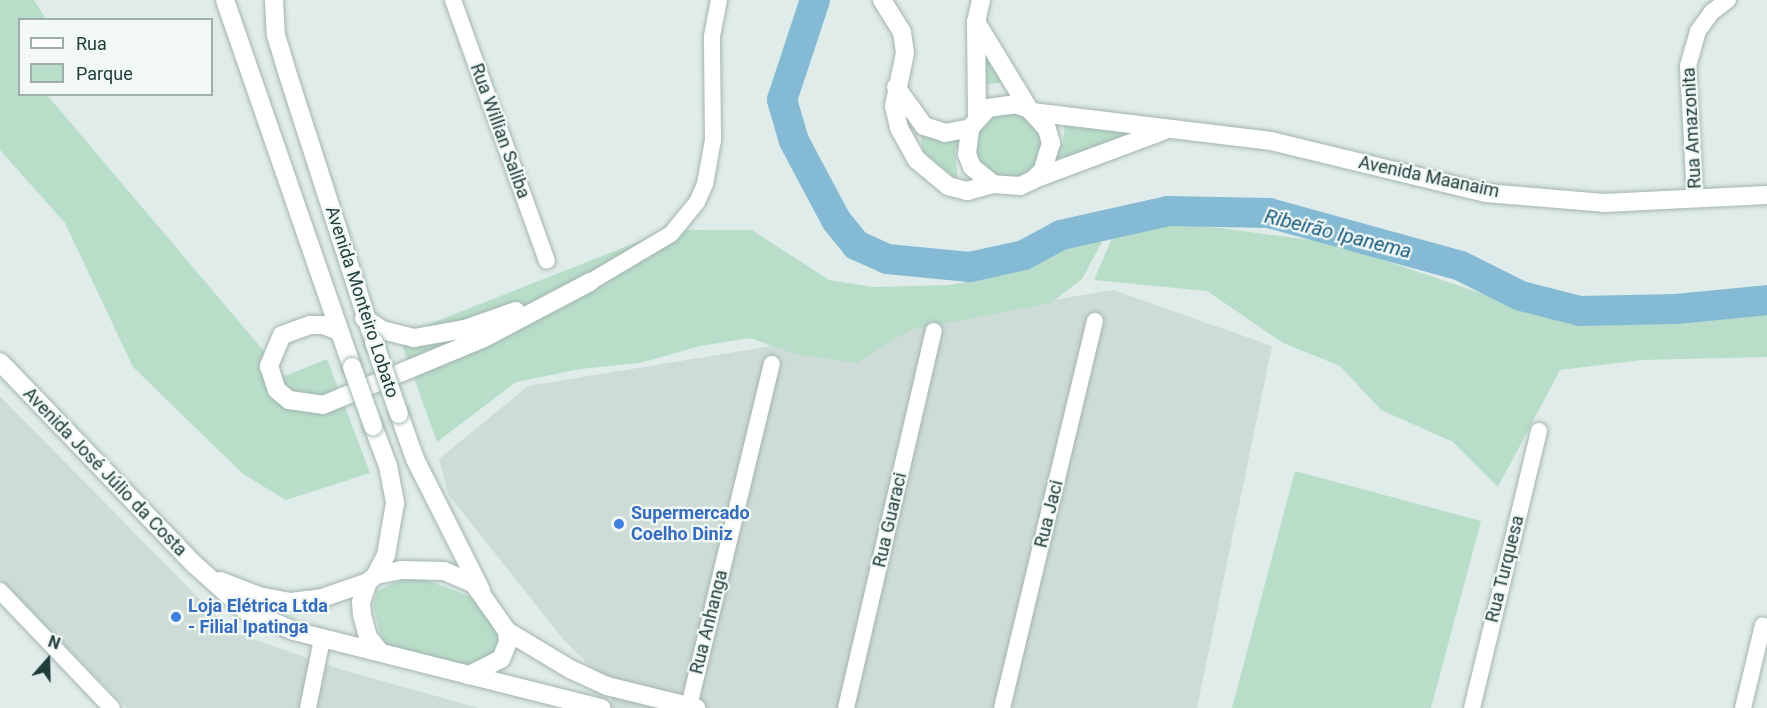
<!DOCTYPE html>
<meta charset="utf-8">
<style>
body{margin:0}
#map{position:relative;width:1767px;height:708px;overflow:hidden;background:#e0ece9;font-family:Roboto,sans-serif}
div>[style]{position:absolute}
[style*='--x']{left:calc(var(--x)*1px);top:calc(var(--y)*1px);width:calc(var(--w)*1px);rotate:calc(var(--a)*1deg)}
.built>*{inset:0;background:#cedcd8}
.green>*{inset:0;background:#b8dec9}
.round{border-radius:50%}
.river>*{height:30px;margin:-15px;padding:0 15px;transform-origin:15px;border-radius:15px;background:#85bad4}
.roads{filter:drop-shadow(0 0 2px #a3b4b1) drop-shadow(0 0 2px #a3b4b1)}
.street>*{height:16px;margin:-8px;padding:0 8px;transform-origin:8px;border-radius:8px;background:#fff}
.secondary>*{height:18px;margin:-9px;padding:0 9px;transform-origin:9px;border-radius:9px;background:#fff}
.bridges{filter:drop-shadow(0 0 2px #9eb8b3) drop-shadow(0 0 2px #9eb8b3)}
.secondary-bridge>*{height:18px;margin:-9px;padding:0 9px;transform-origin:9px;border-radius:9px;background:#fff}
.dots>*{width:16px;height:16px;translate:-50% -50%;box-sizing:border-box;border:3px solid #f1f8f6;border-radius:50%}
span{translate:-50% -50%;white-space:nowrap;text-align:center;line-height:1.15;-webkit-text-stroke:4.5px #f1f8f6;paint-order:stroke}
.street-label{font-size:18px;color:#203d3a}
.shop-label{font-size:18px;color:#366cbe;font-weight:700}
.left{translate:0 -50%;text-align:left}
.water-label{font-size:20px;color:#175a7c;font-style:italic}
.legend{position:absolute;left:18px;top:18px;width:195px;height:78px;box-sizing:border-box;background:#f1f8f6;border:2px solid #9dadab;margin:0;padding:8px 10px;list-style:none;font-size:18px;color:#203d3a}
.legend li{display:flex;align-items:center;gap:12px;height:30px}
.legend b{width:30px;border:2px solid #9dadab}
.north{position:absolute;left:18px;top:630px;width:60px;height:60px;-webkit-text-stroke:4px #f1f8f6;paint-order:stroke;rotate:20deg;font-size:16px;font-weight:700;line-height:24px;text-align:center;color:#203d3a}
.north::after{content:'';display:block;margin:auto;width:21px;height:27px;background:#203d3a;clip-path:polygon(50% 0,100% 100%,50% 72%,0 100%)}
</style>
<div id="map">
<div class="built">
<i style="clip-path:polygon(1113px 290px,1272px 346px,1197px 708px,610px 708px,613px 689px,563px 639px,448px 494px,439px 459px,528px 386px)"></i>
<i style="clip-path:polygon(0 396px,232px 632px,339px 669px,479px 708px,127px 708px,0 579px)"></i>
</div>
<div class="green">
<i style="clip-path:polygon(0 0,34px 0,46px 19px,20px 20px,20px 94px,47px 95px,285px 376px,327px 359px,370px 473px,286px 500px,243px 474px,133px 367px,65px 223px,0 150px)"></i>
<i style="clip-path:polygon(985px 40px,1010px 81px,983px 85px)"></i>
<i class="round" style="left:975px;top:112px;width:68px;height:68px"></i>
<i style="clip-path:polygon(1076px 123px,1132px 135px,1083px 155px,1053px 158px,1063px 142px,1065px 124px)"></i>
<i style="clip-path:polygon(921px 135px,961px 139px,955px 151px,958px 181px,922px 150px)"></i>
<i style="clip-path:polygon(1182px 223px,1333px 243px,1572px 324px,1767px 311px,1767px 357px,1642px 360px,1560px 370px,1498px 487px,1453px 442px,1381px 410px,1340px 366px,1283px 343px,1207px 291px,1094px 280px,1112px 238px)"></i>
<i style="clip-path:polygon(668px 230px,752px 230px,829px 280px,873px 287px,950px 285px,1009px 273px,1081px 237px,1102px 242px,1082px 279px,1051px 303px,910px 330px,857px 363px,795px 354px,750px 338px,700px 346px,640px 363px,580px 369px,516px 382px,437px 442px,399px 336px)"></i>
<i style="clip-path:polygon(1295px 471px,1481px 521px,1431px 708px,1232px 708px)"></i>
<i style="clip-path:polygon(403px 579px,424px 579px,480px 600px,498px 634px,498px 648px,490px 661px,472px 667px,387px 646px,380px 634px,373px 605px,377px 591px)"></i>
</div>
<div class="river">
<i style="--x:815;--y:0;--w:105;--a:108.3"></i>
<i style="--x:782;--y:100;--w:43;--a:73.7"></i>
<i style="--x:794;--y:141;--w:89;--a:62"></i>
<i style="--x:836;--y:220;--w:32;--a:51"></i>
<i style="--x:856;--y:245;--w:34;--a:24"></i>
<i style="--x:887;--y:259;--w:83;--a:5.5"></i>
<i style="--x:970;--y:267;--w:55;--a:-12.5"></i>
<i style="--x:1024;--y:255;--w:42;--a:-28.4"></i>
<i style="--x:1061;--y:235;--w:110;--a:-12.6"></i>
<i style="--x:1168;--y:211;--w:101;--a:1.1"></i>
<i style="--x:1269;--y:213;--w:199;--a:15.4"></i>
<i style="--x:1461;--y:266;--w:67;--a:26.6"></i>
<i style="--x:1521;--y:296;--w:61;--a:14.3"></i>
<i style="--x:1580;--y:311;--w:96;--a:-1.2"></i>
<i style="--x:1676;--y:309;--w:91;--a:-5.6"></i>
</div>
<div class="roads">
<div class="street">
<i style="--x:453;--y:0;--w:277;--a:70.2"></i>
<i style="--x:1695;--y:199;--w:133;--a:-93"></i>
<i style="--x:1688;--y:66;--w:36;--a:-74"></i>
<i style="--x:1698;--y:31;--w:24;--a:-54"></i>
<i style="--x:1712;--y:12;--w:20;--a:-37"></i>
<i style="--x:590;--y:282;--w:94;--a:-30.7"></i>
<i style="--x:671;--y:234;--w:41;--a:-50.9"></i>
<i style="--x:697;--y:202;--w:20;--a:-66"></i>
<i style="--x:705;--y:184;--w:45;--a:-79.7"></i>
<i style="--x:713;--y:140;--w:104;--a:-90.6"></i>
<i style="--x:712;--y:36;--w:37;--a:-79"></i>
<i style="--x:0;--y:591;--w:162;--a:46.3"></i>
<i style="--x:689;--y:706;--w:352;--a:-76.4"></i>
<i style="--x:308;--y:708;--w:70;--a:-78.5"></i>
<i style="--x:846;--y:708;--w:387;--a:-76.9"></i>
<i style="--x:1002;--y:708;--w:398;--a:-76.5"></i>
<i style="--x:1472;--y:708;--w:285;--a:-76.4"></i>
<i style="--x:1743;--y:708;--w:85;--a:-76.5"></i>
</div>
<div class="secondary">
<i style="--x:225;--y:0;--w:388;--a:70.9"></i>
<i style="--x:274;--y:0;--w:35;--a:87"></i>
<i style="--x:276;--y:35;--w:42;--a:73.3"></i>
<i style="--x:288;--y:75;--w:281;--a:72.1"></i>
<i style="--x:882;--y:0;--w:38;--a:58"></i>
<i style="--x:902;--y:32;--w:21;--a:82"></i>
<i style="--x:905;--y:53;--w:54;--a:101.7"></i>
<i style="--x:894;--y:106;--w:23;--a:77"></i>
<i style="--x:899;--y:128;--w:37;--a:61"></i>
<i style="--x:917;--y:160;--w:40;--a:40"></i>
<i style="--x:948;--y:186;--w:20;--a:15"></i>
<i style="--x:967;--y:191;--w:27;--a:-15"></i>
<i style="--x:976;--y:22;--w:102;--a:58.7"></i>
<i style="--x:1029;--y:109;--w:27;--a:48"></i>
<i style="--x:1047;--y:129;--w:15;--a:74"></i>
<i style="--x:1051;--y:143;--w:28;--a:107"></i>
<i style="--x:1043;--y:170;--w:14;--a:135"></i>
<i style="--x:1033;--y:180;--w:14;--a:155"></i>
<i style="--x:1020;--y:186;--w:27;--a:-176"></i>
<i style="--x:993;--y:184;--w:27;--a:-141"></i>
<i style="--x:972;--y:167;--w:14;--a:-111"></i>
<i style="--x:967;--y:154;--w:26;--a:-83"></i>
<i style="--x:970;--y:128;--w:27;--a:-48"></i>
<i style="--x:988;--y:108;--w:27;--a:-8"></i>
<i style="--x:1015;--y:104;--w:15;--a:20"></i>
<i style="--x:896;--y:87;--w:48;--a:54.3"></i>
<i style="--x:924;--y:126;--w:22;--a:18"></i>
<i style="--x:945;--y:133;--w:25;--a:-11"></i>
<i style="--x:1032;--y:112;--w:241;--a:6.9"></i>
<i style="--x:1271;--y:141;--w:221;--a:13.6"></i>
<i style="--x:1486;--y:193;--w:118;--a:4.8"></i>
<i style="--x:1604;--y:203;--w:163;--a:-2.8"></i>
<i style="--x:977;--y:117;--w:95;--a:-90.6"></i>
<i style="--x:976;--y:22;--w:23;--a:-77"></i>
<i style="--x:1034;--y:179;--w:138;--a:-20.4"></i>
<i style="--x:364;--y:318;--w:22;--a:34"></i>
<i style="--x:382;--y:330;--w:33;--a:14"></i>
<i style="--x:414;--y:338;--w:52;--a:-10"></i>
<i style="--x:465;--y:329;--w:54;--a:-19.4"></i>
<i style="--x:338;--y:331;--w:16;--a:-158"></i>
<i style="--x:323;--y:325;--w:13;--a:180"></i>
<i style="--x:310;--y:325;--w:30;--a:160"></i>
<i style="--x:282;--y:335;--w:34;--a:113"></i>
<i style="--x:269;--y:366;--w:25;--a:72"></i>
<i style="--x:277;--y:390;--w:16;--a:40"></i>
<i style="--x:289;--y:400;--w:34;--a:8"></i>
<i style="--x:323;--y:405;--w:174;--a:-22.6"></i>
<i style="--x:484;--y:338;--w:120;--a:-27.8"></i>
<i style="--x:0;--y:362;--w:280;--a:46.2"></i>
<i style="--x:194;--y:564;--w:69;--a:42"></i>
<i style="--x:245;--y:610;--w:53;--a:23.2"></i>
<i style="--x:294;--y:631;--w:317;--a:14.1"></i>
<i style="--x:399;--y:414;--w:48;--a:70.4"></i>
<i style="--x:415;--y:459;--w:147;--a:63.3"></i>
<i style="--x:373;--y:426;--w:43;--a:69.4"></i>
<i style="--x:388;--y:466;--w:38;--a:79"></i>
<i style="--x:395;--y:503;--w:53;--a:99.8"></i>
<i style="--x:386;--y:555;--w:22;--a:117"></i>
<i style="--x:220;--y:581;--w:42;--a:21"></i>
<i style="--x:259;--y:596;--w:33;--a:11"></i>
<i style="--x:291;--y:602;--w:31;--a:-7"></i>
<i style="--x:322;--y:598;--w:49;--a:-19.2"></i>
<i style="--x:507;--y:631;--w:74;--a:31.1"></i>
<i style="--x:570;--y:669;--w:41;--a:24.7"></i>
<i style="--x:607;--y:686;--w:92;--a:13.9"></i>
<i style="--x:380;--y:652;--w:19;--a:-129"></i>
<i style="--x:368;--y:637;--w:24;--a:-105"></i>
<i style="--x:362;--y:614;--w:12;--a:-95"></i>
<i style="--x:361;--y:602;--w:21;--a:-71"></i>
<i style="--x:368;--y:582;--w:11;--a:-41"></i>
<i style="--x:376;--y:575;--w:26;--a:-11"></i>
<i style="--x:402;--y:570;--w:42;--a:1.4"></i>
<i style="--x:444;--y:571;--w:33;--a:23"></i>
<i style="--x:474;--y:584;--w:57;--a:54.9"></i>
<i style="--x:507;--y:631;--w:11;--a:85"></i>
<i style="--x:508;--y:642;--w:18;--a:112"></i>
<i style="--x:501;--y:659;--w:36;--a:153"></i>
</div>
</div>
<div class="bridges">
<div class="secondary-bridge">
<i style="--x:374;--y:342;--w:76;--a:70.9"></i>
<i style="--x:352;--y:367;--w:63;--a:70.4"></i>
</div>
</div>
<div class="dots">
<i style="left:619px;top:524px;background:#3f7fe0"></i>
<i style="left:176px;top:617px;background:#3f7fe0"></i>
</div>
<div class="street-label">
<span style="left:1692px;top:128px;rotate:-93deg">Rua Amazonita</span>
<span style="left:500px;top:131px;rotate:70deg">Rua Willian Saliba</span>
<span style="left:1429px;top:177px;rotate:12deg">Avenida Maanaim</span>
<span style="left:362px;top:302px;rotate:72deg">Avenida Monteiro Lobato</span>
<span style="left:105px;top:472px;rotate:46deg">Avenida José Júlio da Costa</span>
<span style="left:1049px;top:514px;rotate:-76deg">Rua Jaci</span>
<span style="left:890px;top:520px;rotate:-77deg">Rua Guaraci</span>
<span style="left:1505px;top:569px;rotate:-76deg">Rua Turquesa</span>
<span style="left:709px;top:622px;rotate:-76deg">Rua Anhanga</span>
</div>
<div class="shop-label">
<span class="left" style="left:631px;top:524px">Supermercado<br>Coelho Diniz</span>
<span class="left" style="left:188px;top:617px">Loja Elétrica Ltda<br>- Filial Ipatinga</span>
</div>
<div class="water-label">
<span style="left:1338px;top:234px;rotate:14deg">Ribeirão Ipanema</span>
</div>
<ul class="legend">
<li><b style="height:8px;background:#fff"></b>Rua</li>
<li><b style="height:16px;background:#b8dec9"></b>Parque</li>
</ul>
<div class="north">N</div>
</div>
